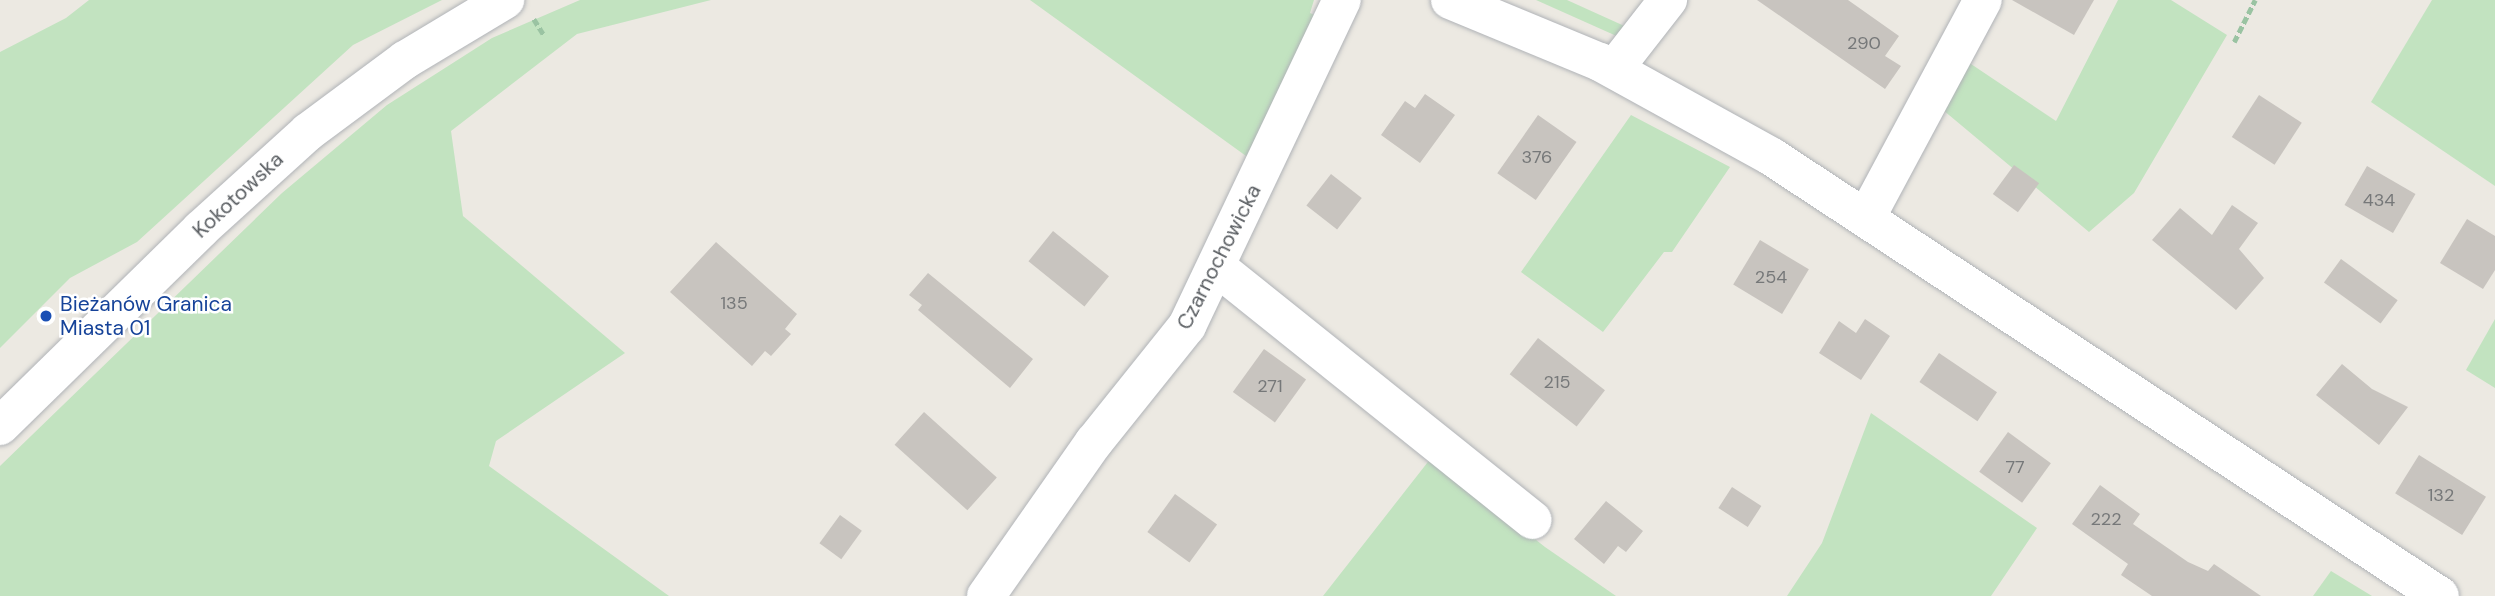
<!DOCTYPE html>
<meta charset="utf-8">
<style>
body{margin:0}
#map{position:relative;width:2495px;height:596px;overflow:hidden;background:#ece9e2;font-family:"DM Sans",sans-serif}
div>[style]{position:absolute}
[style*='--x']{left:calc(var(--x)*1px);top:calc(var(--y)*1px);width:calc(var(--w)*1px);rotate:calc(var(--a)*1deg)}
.green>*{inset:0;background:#c2e3c0}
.building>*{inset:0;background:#c8c4bf;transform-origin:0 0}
.path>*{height:4.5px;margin-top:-2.25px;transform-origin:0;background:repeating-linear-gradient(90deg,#9ac3a2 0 7px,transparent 0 10.5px)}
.roads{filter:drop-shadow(0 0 2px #b0b3b7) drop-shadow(0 0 2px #b0b3b7)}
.minor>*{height:38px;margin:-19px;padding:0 19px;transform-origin:19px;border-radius:19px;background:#fff}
.dots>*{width:19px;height:19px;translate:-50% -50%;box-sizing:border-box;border:4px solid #fff;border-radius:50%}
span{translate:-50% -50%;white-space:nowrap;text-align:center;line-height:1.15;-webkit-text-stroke:5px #fff;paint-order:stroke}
.number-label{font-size:18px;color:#767879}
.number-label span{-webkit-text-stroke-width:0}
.street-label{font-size:21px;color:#5a5e62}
.transit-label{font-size:21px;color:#164399}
.left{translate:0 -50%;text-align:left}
</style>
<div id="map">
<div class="green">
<i style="clip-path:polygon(89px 0,442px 0,353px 45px,137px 242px,70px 278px,0 348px,0 52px,66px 18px)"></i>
<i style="clip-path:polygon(580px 0,711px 0,577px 34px,451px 131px,463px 216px,625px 353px,496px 441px,489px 466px,669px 596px,0 596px,0 466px,282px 193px,387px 105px,492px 38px)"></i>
<i style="clip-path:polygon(1030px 0,1314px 0,1310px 13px,1319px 17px,1253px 161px)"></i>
<i style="clip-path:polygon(1536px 0,1567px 0,1631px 29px,1621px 38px)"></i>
<i style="clip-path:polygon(2118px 0,2171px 0,2227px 35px,2134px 193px,2089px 232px,1943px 110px,1968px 62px,2056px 121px)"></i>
<i style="clip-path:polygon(2432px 0,2495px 0,2495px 186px,2371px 102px)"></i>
<i style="clip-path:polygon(1631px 115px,1730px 167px,1672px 252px,1664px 252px,1603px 332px,1521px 272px)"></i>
<i style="clip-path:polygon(2495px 319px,2495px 388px,2466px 370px)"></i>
<i style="clip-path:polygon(1871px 413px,2037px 528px,1991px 596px,1787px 596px,1822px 543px)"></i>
<i style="clip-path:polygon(1431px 458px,1545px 547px,1616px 596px,1323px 596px)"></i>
<i style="clip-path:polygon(2331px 571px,2372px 596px,2313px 596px)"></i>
</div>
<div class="building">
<i style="clip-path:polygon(1757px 0,1848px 0,1899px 36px,1885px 56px,1901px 66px,1885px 89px)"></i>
<i style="clip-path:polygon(2012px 0,2094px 0,2074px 35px)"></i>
<i style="clip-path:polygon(1425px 94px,1455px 115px,1420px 163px,1381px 135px,1405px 101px,1415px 108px)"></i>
<i style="left:2259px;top:95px;width:51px;height:50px;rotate:33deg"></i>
<i style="left:1538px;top:115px;width:47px;height:71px;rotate:35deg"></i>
<i style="left:2014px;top:165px;width:31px;height:36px;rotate:36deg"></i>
<i style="left:2367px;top:166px;width:56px;height:45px;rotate:30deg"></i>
<i style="left:1331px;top:174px;width:39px;height:40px;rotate:38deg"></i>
<i style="clip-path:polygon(2232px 205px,2258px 223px,2239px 249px,2264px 278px,2236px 310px,2152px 240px,2180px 208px,2212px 235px)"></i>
<i style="clip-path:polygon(2467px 219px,2495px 236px,2495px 270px,2483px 289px,2440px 263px)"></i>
<i style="left:1053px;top:231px;width:72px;height:39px;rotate:39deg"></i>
<i style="left:1760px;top:240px;width:57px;height:52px;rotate:31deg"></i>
<i style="clip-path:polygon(716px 242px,797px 314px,785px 329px,791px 334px,771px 356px,765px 351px,752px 366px,670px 292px)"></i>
<i style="left:2341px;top:259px;width:70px;height:29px;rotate:36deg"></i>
<i style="clip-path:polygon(928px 273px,1033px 359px,1010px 388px,918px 310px,922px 305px,909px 295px)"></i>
<i style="clip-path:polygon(1865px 319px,1890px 336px,1861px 380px,1819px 353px,1839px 321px,1856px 333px)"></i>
<i style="left:1538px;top:338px;width:85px;height:46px;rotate:38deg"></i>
<i style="left:1264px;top:349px;width:52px;height:53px;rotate:36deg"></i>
<i style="left:1939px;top:353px;width:70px;height:35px;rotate:34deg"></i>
<i style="clip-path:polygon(2342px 364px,2372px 389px,2408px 407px,2379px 445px,2316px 395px)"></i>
<i style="left:924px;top:412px;width:98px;height:44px;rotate:42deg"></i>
<i style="left:2008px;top:432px;width:53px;height:49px;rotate:36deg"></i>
<i style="left:2419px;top:455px;width:79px;height:45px;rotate:32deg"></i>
<i style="clip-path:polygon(2100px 485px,2140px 514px,2133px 524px,2188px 562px,2208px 571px,2214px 564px,2261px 596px,2152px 596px,2121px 575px,2128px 564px,2072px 524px)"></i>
<i style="left:1732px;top:487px;width:35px;height:25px;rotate:33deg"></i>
<i style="left:1175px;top:494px;width:52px;height:47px;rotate:36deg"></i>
<i style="clip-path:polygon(1606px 501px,1643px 531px,1626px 552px,1618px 546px,1604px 564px,1574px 539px)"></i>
<i style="left:840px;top:515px;width:27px;height:35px;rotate:36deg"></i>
</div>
<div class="path">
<i style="--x:534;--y:19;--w:19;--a:58"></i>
<i style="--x:2234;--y:42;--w:47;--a:-63.4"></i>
</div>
<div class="roads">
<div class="minor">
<i style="--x:1450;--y:0;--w:162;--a:22.5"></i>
<i style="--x:1600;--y:62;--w:196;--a:28.9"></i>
<i style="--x:1772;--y:157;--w:799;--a:33.31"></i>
<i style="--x:1614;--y:69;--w:88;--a:-52"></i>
<i style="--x:1866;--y:218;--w:247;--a:-61.8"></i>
<i style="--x:1218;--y:268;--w:403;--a:38.7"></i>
<i style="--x:0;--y:426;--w:281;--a:-44.4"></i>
<i style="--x:201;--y:229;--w:144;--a:-42.2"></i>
<i style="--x:308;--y:132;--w:121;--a:-36.6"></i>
<i style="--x:405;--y:60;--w:117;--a:-31"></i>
<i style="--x:986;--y:596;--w:188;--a:-55"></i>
<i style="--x:1094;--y:442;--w:149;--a:-51.3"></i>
<i style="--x:1187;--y:326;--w:361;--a:-64.6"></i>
</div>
</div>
<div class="dots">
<i style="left:46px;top:316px;background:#1a4fb4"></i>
</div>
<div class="number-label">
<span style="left:1864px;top:43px">290</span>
<span style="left:1537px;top:157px">376</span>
<span style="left:2379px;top:200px">434</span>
<span style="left:1771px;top:277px">254</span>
<span style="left:734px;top:303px">135</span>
<span style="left:1557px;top:382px">215</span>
<span style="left:1270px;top:386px">271</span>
<span style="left:2015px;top:467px">77</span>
<span style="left:2441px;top:495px">132</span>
<span style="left:2106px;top:519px">222</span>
</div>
<div class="street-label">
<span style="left:238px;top:195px;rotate:-43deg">Kokotowska</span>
<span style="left:1219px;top:257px;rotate:-63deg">Czarnochowicka</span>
</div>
<div class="transit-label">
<span class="left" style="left:60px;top:316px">Bieżanów Granica<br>Miasta 01</span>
</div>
</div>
